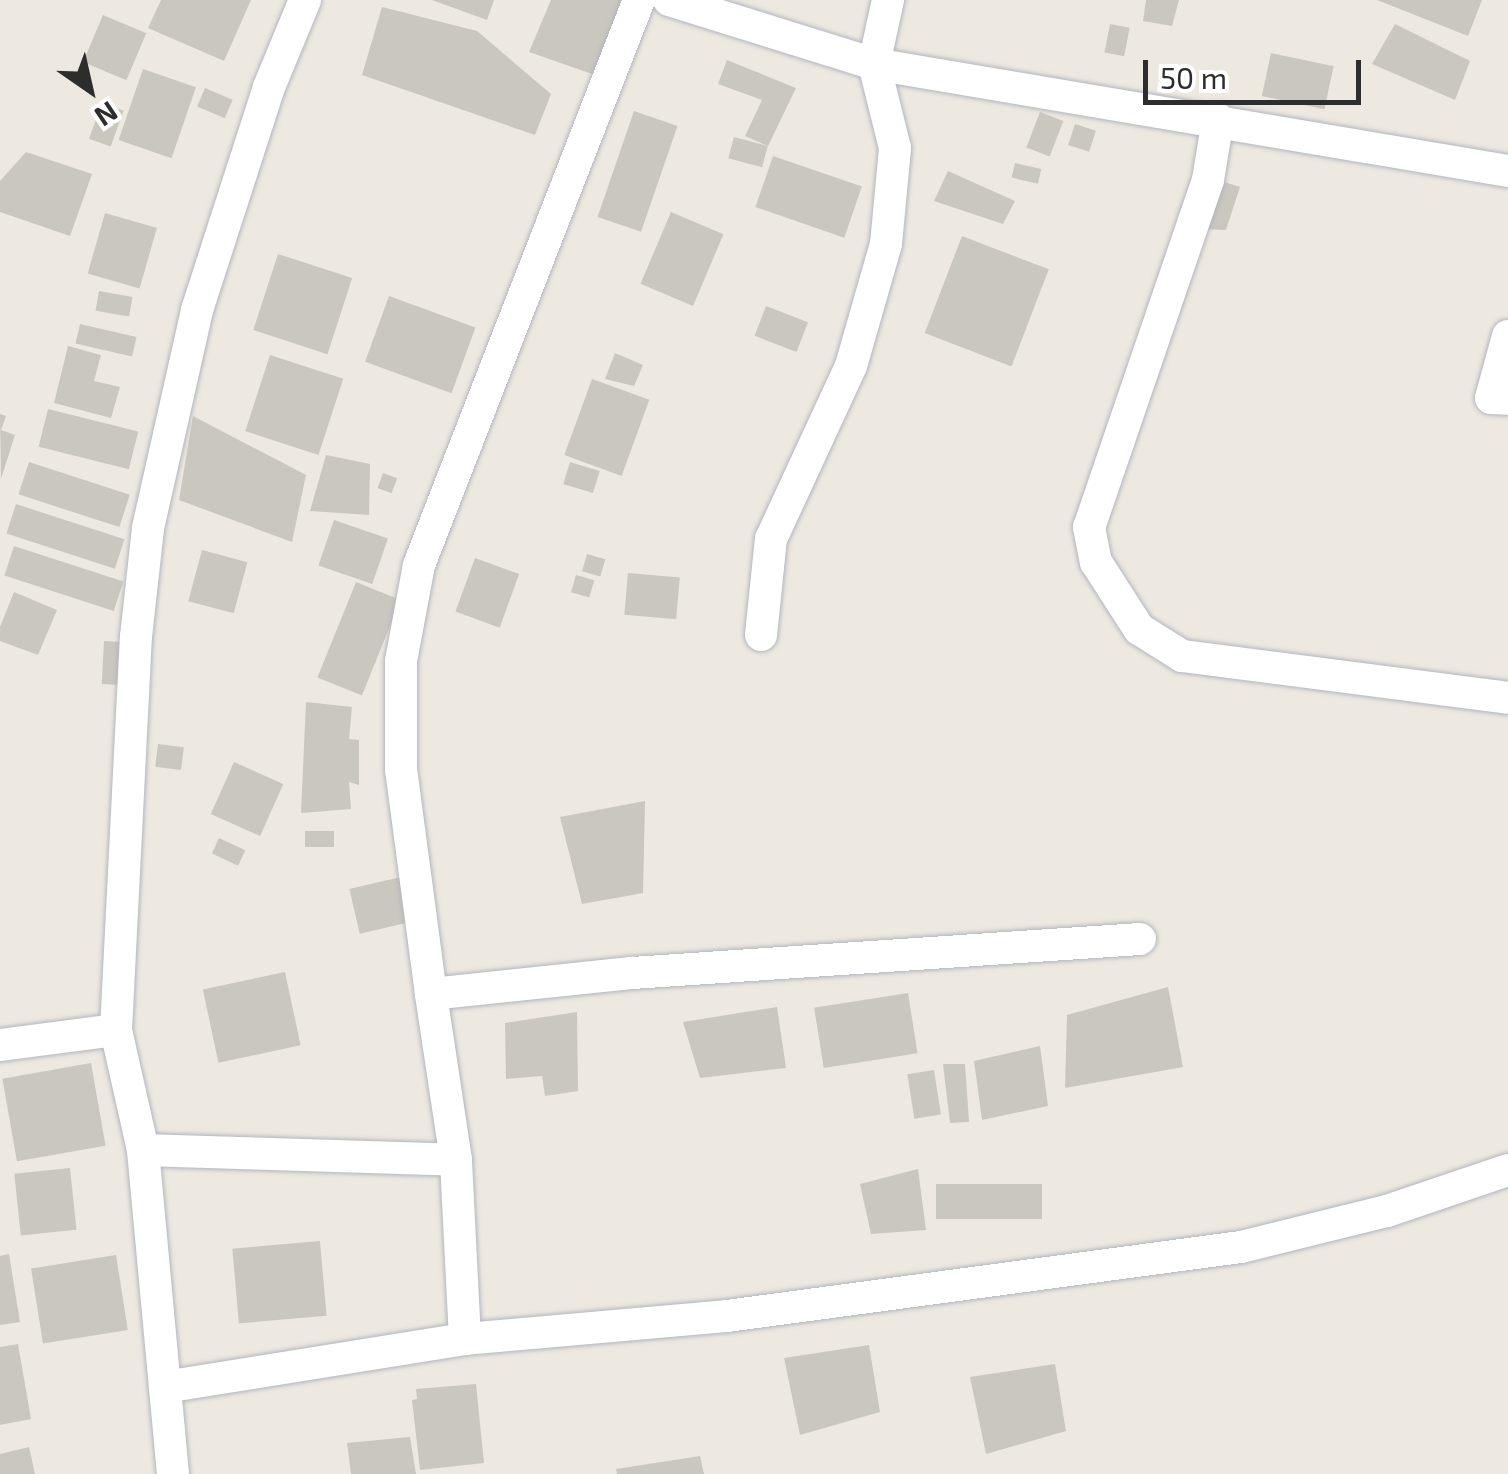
<!DOCTYPE html>
<style>
body{margin:0}
#map{position:relative;width:1508px;height:1474px;overflow:hidden;background:#ede9e0;font-family:"Exo 2",sans-serif}
div>[style]{position:absolute}
[style*='--x']{left:calc(var(--x)*1px);top:calc(var(--y)*1px);width:calc(var(--w)*1px);rotate:calc(var(--a)*1deg)}
.building>*{inset:0;background:#c9c7be;transform-origin:0 0}
.roads{filter:drop-shadow(0 0 2px #b3b5bf) drop-shadow(0 0 2px #b3b5bf)}
.street>*{height:32px;margin:-16px;padding:0 16px;transform-origin:16px;border-radius:16px;background:#fff}
span{translate:-50% -50%;white-space:nowrap;text-align:center;line-height:1.15;-webkit-text-stroke:8px #fff;paint-order:stroke}
.north{position:absolute;left:40px;top:40px;width:100px;height:100px;-webkit-text-stroke:8px #fff;paint-order:stroke;rotate:146deg;font-size:28px;font-weight:700;line-height:40px;text-align:center;color:#2d2d2d}
.north::after{content:'';display:block;margin:auto;width:35px;height:45px;background:#2d2d2d;clip-path:polygon(50% 0,100% 100%,50% 72%,0 100%)}
.scale{position:absolute;left:1143px;top:60px;width:218px;height:45px;box-sizing:border-box;border:5px solid #2d2d2d;border-top:0;padding-left:12px;font-size:30px;line-height:35px;white-space:nowrap;color:#2d2d2d;-webkit-text-stroke:8px #fff;paint-order:stroke}
</style>
<div id="map">
<div class="building">
<i style="clip-path:polygon(161px 0,251px 0,224px 61px,148px 28px)"></i>
<i style="clip-path:polygon(432px 0,494px 0,487px 20px)"></i>
<i style="clip-path:polygon(551px 0,622px 0,595px 75px,529px 52px)"></i>
<i style="clip-path:polygon(1146px 0,1179px 0,1172px 26px,1143px 21px)"></i>
<i style="clip-path:polygon(1377px 0,1482px 0,1468px 36px)"></i>
<i style="clip-path:polygon(382px 7px,477px 31px,551px 94px,535px 135px,362px 75px)"></i>
<i style="left:103px;top:15px;width:47px;height:51px;rotate:23deg"></i>
<i style="left:1110px;top:24px;width:20px;height:29px;rotate:11deg"></i>
<i style="clip-path:polygon(1395px 24px,1470px 61px,1455px 100px,1372px 64px)"></i>
<i style="left:1271px;top:53px;width:64px;height:44px;rotate:12deg"></i>
<i style="clip-path:polygon(727px 60px,796px 88px,768px 146px,745px 136px,762px 100px,718px 84px)"></i>
<i style="left:143px;top:69px;width:56px;height:75px;rotate:19deg"></i>
<i style="left:205px;top:88px;width:30px;height:20px;rotate:23deg"></i>
<i style="left:102px;top:103px;width:23px;height:38px;rotate:20deg"></i>
<i style="left:634px;top:111px;width:46px;height:112px;rotate:19deg"></i>
<i style="left:1040px;top:112px;width:25px;height:38px;rotate:21deg"></i>
<i style="left:1075px;top:124px;width:22px;height:22px;rotate:18deg"></i>
<i style="left:734px;top:137px;width:35px;height:22px;rotate:15deg"></i>
<i style="clip-path:polygon(26px 152px,92px 174px,70px 236px,0 212px,0 181px)"></i>
<i style="left:773px;top:156px;width:94px;height:54px;rotate:19deg"></i>
<i style="left:1015px;top:163px;width:27px;height:15px;rotate:13deg"></i>
<i style="clip-path:polygon(948px 171px,1015px 201px,1003px 224px,934px 201px)"></i>
<i style="clip-path:polygon(1215px 179px,1240px 187px,1226px 230px,1198px 229px)"></i>
<i style="left:671px;top:212px;width:57px;height:78px;rotate:23deg"></i>
<i style="left:105px;top:213px;width:54px;height:63px;rotate:16deg"></i>
<i style="left:962px;top:236px;width:93px;height:104px;rotate:21deg"></i>
<i style="left:278px;top:254px;width:78px;height:80px;rotate:18deg"></i>
<i style="left:99px;top:291px;width:34px;height:20px;rotate:10deg"></i>
<i style="left:389px;top:296px;width:92px;height:70px;rotate:20deg"></i>
<i style="left:766px;top:306px;width:45px;height:32px;rotate:21deg"></i>
<i style="left:80px;top:324px;width:58px;height:20px;rotate:13deg"></i>
<i style="clip-path:polygon(68px 346px,101px 355px,94px 381px,120px 387px,111px 418px,54px 403px)"></i>
<i style="clip-path:polygon(615px 353px,643px 365px,634px 386px,605px 379px)"></i>
<i style="left:270px;top:355px;width:77px;height:80px;rotate:18deg"></i>
<i style="left:592px;top:379px;width:61px;height:81px;rotate:20deg"></i>
<i style="left:48px;top:409px;width:93px;height:39px;rotate:14deg"></i>
<i style="clip-path:polygon(0 414px,6px 416px,1px 430px,15px 435px,1px 479px)"></i>
<i style="clip-path:polygon(193px 416px,306px 475px,292px 542px,179px 500px)"></i>
<i style="clip-path:polygon(326px 455px,370px 464px,369px 515px,310px 511px)"></i>
<i style="left:29px;top:462px;width:106px;height:34px;rotate:18deg"></i>
<i style="left:570px;top:462px;width:31px;height:23px;rotate:17deg"></i>
<i style="left:383px;top:473px;width:15px;height:16px;rotate:20deg"></i>
<i style="left:16px;top:504px;width:114px;height:31px;rotate:18deg"></i>
<i style="left:334px;top:520px;width:57px;height:48px;rotate:19deg"></i>
<i style="left:14px;top:546px;width:115px;height:31px;rotate:18deg"></i>
<i style="left:202px;top:550px;width:47px;height:53px;rotate:15deg"></i>
<i style="left:587px;top:554px;width:19px;height:18px;rotate:16deg"></i>
<i style="left:475px;top:558px;width:47px;height:57px;rotate:20deg"></i>
<i style="left:628px;top:573px;width:52px;height:42px;rotate:5deg"></i>
<i style="left:576px;top:575px;width:19px;height:18px;rotate:16deg"></i>
<i style="left:356px;top:582px;width:48px;height:103px;rotate:22deg"></i>
<i style="clip-path:polygon(14px 592px,57px 610px,38px 655px,0 641px,0 627px)"></i>
<i style="left:104px;top:641px;width:18px;height:43px;rotate:3deg"></i>
<i style="clip-path:polygon(306px 702px,352px 707px,349px 739px,359px 740px,359px 785px,349px 782px,351px 809px,301px 813px)"></i>
<i style="left:158px;top:744px;width:26px;height:23px;rotate:7deg"></i>
<i style="left:234px;top:762px;width:54px;height:57px;rotate:24deg"></i>
<i style="clip-path:polygon(645px 801px,643px 893px,582px 904px,560px 817px)"></i>
<i style="left:305px;top:831px;width:29px;height:16px"></i>
<i style="left:219px;top:838px;width:29px;height:17px;rotate:25deg"></i>
<i style="left:401px;top:877px;width:46px;height:53px;rotate:77deg"></i>
<i style="left:285px;top:972px;width:75px;height:84px;rotate:78deg"></i>
<i style="clip-path:polygon(1168px 987px,1183px 1067px,1065px 1088px,1067px 1015px)"></i>
<i style="left:908px;top:993px;width:61px;height:95px;rotate:81deg"></i>
<i style="clip-path:polygon(777px 1007px,786px 1068px,700px 1078px,683px 1022px)"></i>
<i style="clip-path:polygon(577px 1012px,578px 1091px,545px 1096px,542px 1076px,506px 1079px,505px 1023px)"></i>
<i style="clip-path:polygon(1040px 1046px,1048px 1106px,982px 1120px,974px 1061px)"></i>
<i style="left:91px;top:1063px;width:84px;height:90px;rotate:80deg"></i>
<i style="clip-path:polygon(943px 1064px,965px 1064px,969px 1122px,950px 1123px)"></i>
<i style="left:934px;top:1070px;width:45px;height:27px;rotate:81deg"></i>
<i style="left:70px;top:1168px;width:62px;height:56px;rotate:84deg"></i>
<i style="clip-path:polygon(918px 1169px,926px 1230px,871px 1234px,860px 1184px)"></i>
<i style="left:1042px;top:1184px;width:35px;height:106px;rotate:90deg"></i>
<i style="left:320px;top:1241px;width:75px;height:88px;rotate:85deg"></i>
<i style="clip-path:polygon(9px 1254px,20px 1322px,0 1325px,0 1256px)"></i>
<i style="left:116px;top:1255px;width:76px;height:86px;rotate:81deg"></i>
<i style="clip-path:polygon(18px 1344px,31px 1419px,0 1425px,0 1347px)"></i>
<i style="clip-path:polygon(869px 1345px,880px 1412px,800px 1435px,784px 1358px)"></i>
<i style="clip-path:polygon(1055px 1364px,1066px 1431px,986px 1454px,970px 1377px)"></i>
<i style="clip-path:polygon(476px 1384px,484px 1463px,420px 1470px,412px 1400px,417px 1399px,416px 1389px)"></i>
<i style="clip-path:polygon(410px 1437px,416px 1474px,351px 1474px,347px 1443px)"></i>
<i style="clip-path:polygon(29px 1447px,35px 1474px,0 1474px,0 1454px)"></i>
<i style="clip-path:polygon(700px 1456px,704px 1474px,617px 1474px,616px 1469px)"></i>
</div>
<div class="roads">
<div class="street">
<i style="--x:669;--y:0;--w:215;--a:17.3"></i>
<i style="--x:874;--y:64;--w:643;--a:9.58"></i>
<i style="--x:1218;--y:119;--w:62;--a:99.3"></i>
<i style="--x:1208;--y:180;--w:367;--a:108.9"></i>
<i style="--x:1089;--y:527;--w:36;--a:79"></i>
<i style="--x:1096;--y:562;--w:80;--a:57.3"></i>
<i style="--x:1139;--y:629;--w:51;--a:32.1"></i>
<i style="--x:1182;--y:656;--w:329;--a:7.3"></i>
<i style="--x:1508;--y:336;--w:64;--a:105.3"></i>
<i style="--x:1491;--y:398;--w:17;--a:3"></i>
<i style="--x:761;--y:635;--w:97;--a:-84.1"></i>
<i style="--x:771;--y:539;--w:191;--a:-65.2"></i>
<i style="--x:851;--y:366;--w:127;--a:-74"></i>
<i style="--x:886;--y:244;--w:96;--a:-84.6"></i>
<i style="--x:895;--y:148;--w:87;--a:-104"></i>
<i style="--x:874;--y:64;--w:66;--a:-77.7"></i>
<i style="--x:431;--y:994;--w:226;--a:-97.6"></i>
<i style="--x:401;--y:770;--w:109;--a:-90"></i>
<i style="--x:401;--y:661;--w:98;--a:-79.4"></i>
<i style="--x:419;--y:565;--w:606;--a:-68.73"></i>
<i style="--x:0;--y:1045;--w:117;--a:-7.4"></i>
<i style="--x:143;--y:1150;--w:313;--a:1.8"></i>
<i style="--x:465;--y:1339;--w:179;--a:-92.9"></i>
<i style="--x:456;--y:1160;--w:168;--a:-98.6"></i>
<i style="--x:431;--y:994;--w:202;--a:-6"></i>
<i style="--x:632;--y:973;--w:509;--a:-3.83"></i>
<i style="--x:165;--y:1387;--w:304;--a:-9.1"></i>
<i style="--x:465;--y:1339;--w:263;--a:-5"></i>
<i style="--x:727;--y:1316;--w:519;--a:-7.65"></i>
<i style="--x:1241;--y:1247;--w:150;--a:-13.9"></i>
<i style="--x:1387;--y:1211;--w:128;--a:-18.7"></i>
<i style="--x:173;--y:1474;--w:325;--a:-95.3"></i>
<i style="--x:143;--y:1150;--w:123;--a:-102.7"></i>
<i style="--x:116;--y:1030;--w:394;--a:-87.1"></i>
<i style="--x:136;--y:637;--w:110;--a:-83.7"></i>
<i style="--x:148;--y:528;--w:223;--a:-77.3"></i>
<i style="--x:197;--y:310;--w:234;--a:-72.1"></i>
<i style="--x:269;--y:87;--w:94;--a:-67.5"></i>
</div>
</div>
<div class="north">N</div>
<div class="scale">50 m</div>
</div>
